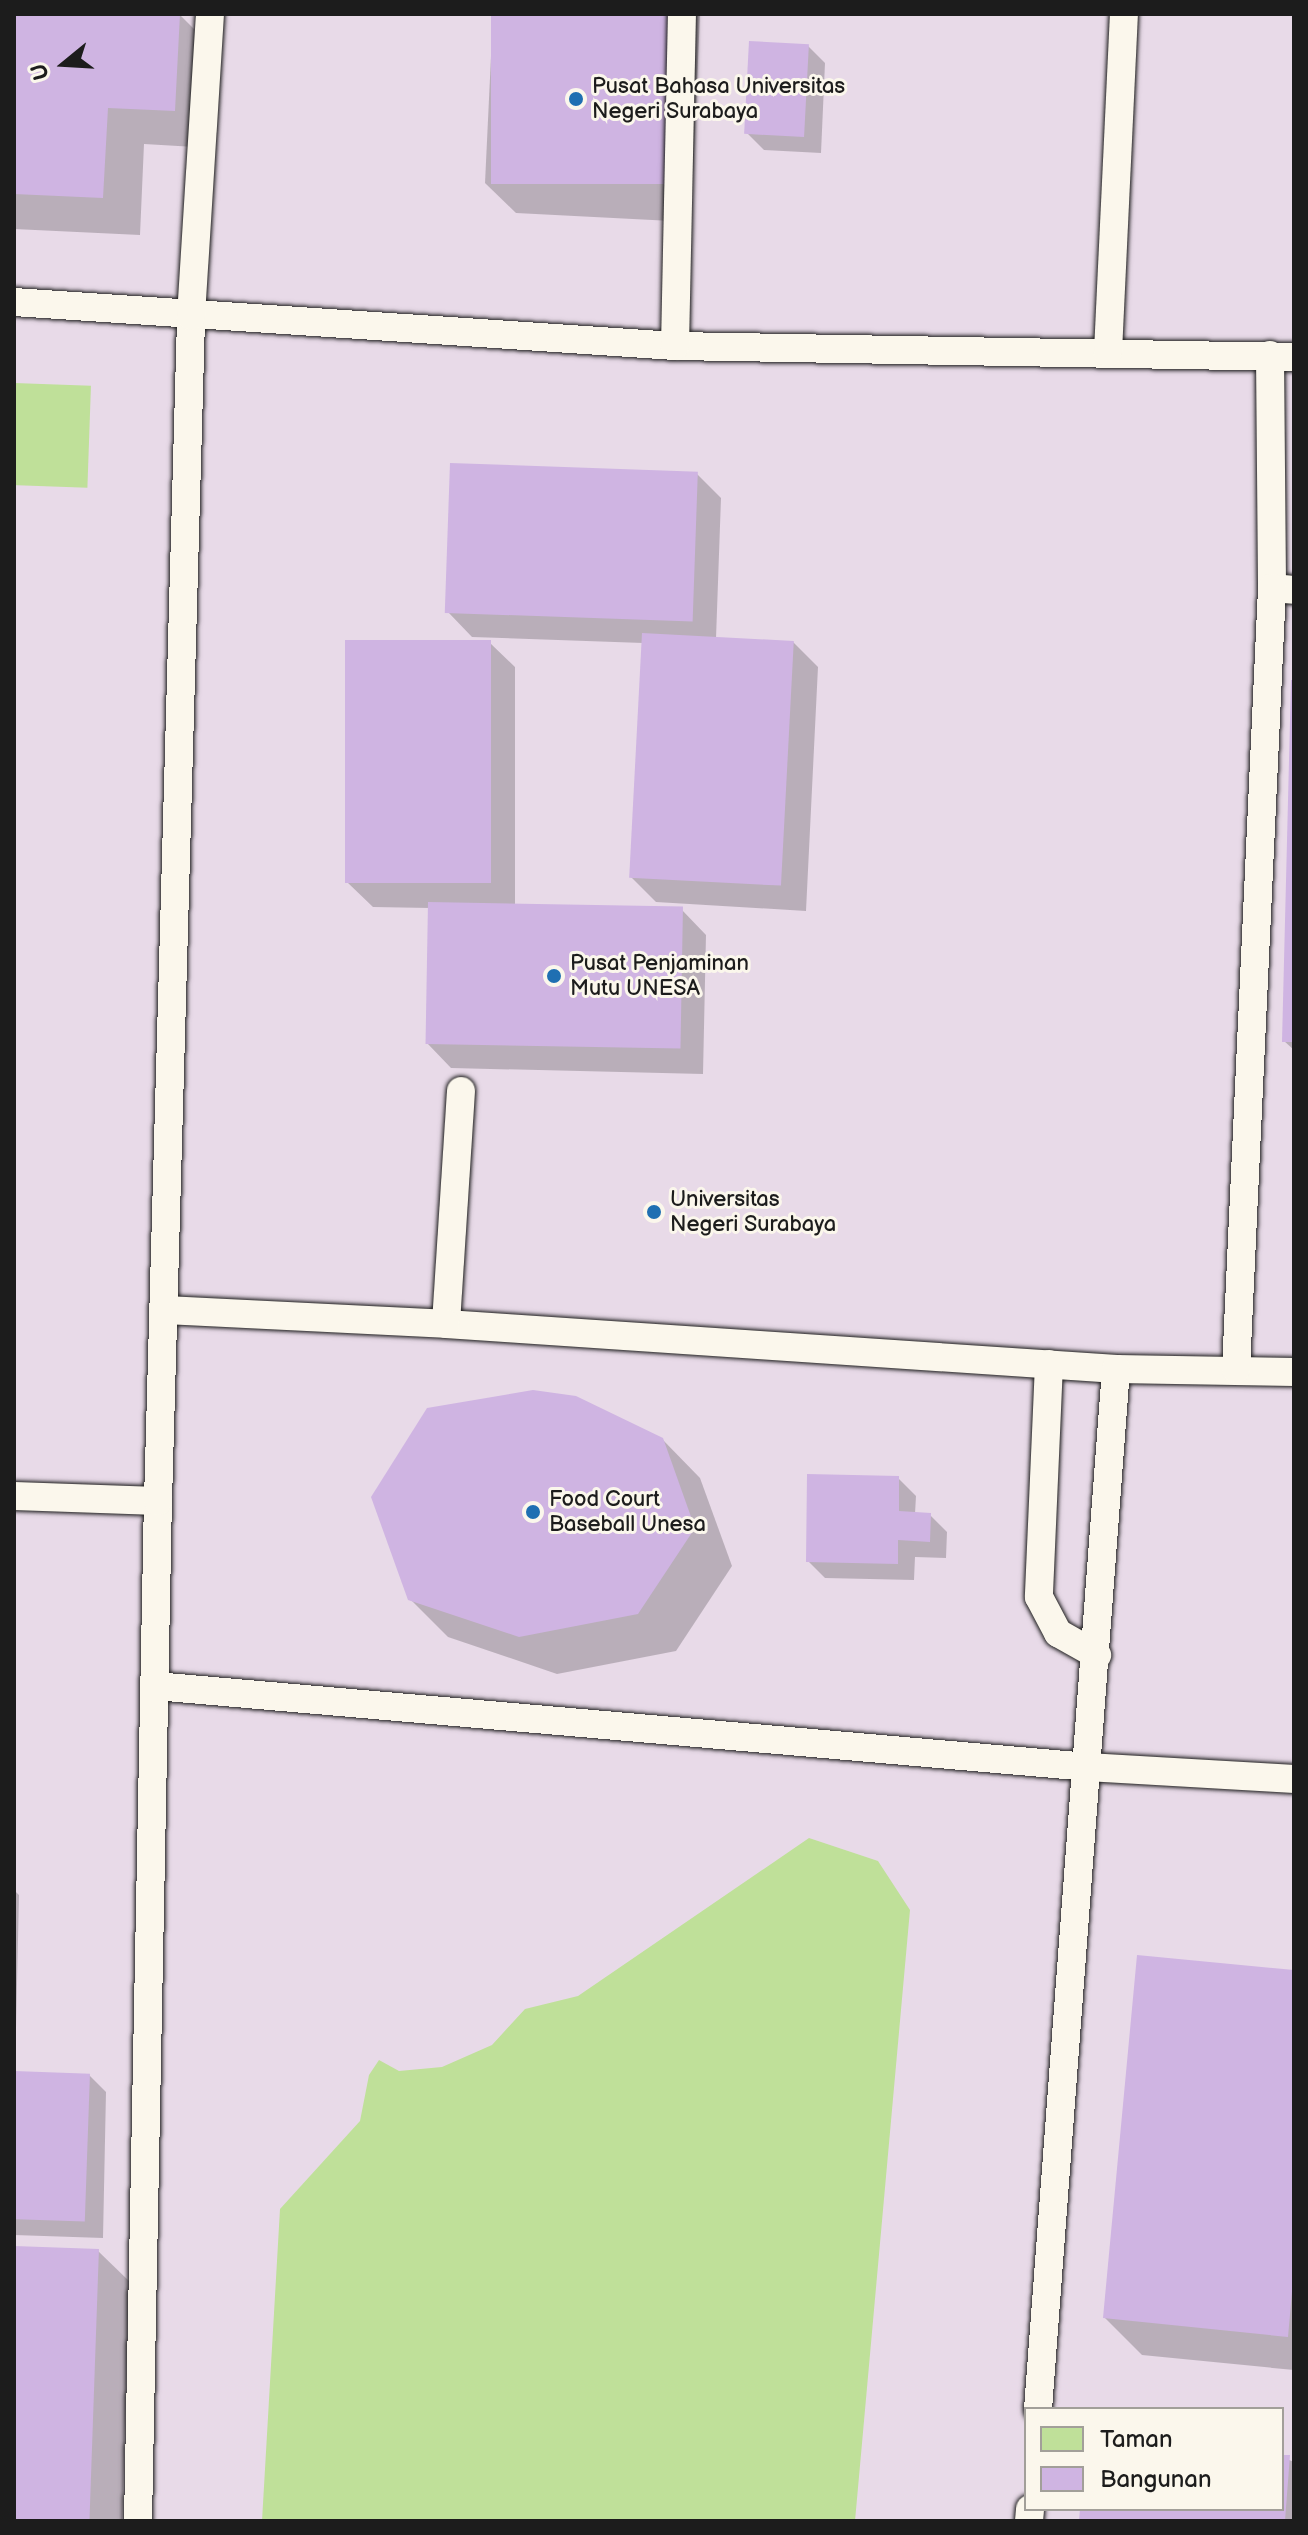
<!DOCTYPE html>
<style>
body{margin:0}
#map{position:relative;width:1308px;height:2535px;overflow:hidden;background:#f2eaea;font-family:"Balsamiq Sans",sans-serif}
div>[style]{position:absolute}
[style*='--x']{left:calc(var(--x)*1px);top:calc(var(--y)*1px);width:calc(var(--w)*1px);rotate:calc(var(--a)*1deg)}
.built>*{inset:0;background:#e8dae8}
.green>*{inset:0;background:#bfe099;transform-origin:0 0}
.shadow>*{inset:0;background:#0003}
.building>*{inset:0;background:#cfb4e2;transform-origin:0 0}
.roads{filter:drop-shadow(0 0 2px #1c1c1c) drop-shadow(0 0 2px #1c1c1c)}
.lane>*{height:28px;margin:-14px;padding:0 14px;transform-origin:14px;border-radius:14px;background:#fbf7ec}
.dots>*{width:22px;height:22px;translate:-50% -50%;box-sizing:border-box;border:4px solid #fbf7ec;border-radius:50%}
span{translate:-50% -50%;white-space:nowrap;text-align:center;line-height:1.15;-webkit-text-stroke:6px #fbf7ec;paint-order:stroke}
.poi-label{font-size:22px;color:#1c1c1c}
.left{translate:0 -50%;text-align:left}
.frame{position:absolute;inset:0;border:16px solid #1c1c1c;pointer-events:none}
.legend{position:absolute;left:1024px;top:2407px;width:260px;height:104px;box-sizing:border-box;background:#fbf7ec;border:2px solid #a29f99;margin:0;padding:10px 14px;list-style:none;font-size:24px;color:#1c1c1c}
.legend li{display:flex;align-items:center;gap:16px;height:40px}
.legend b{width:40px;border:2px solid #a29f99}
.north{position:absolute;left:24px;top:24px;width:80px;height:80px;-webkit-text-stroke:6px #fbf7ec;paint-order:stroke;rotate:252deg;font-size:22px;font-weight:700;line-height:32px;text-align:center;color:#1c1c1c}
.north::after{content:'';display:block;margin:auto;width:28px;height:36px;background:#1c1c1c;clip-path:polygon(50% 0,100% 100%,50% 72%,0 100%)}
</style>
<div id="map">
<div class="built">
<i style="clip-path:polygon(evenodd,14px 14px,1294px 14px,1294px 2521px,14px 2521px,14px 14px,1026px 2409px,1282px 2409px,1282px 2509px,1026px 2509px,1026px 2409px)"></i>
</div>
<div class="green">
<i style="left:14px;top:383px;width:77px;height:102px;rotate:2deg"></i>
<i style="clip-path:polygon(809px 1838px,878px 1861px,910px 1910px,855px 2521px,262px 2521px,280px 2209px,360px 2121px,369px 2075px,379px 2060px,399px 2071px,442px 2067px,492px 2045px,525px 2009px,578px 1996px)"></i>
</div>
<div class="shadow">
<i style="clip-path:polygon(14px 14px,179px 14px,217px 52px,212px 148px,144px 144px,140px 235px,14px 229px)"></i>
<i style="clip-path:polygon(493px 14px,700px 14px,691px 222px,516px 213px,485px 183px)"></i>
<i style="clip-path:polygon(808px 46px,825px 63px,821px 153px,764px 150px,747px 133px)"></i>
<i style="clip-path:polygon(697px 474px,721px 498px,716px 639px,793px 642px,818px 667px,806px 911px,656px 902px,631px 877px,643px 643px,472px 637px,448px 612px)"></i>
<i style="clip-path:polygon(490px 643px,515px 667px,515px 906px,682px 910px,706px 935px,703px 1074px,451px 1068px,427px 1043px,430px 908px,373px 907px,348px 883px)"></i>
<i style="clip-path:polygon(1294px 654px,1294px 1050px,1284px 1041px)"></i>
<i style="clip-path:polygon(662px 1439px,700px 1478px,732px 1566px,676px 1651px,557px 1674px,448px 1637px,410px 1599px)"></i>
<i style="clip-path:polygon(898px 1478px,916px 1496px,915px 1514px,930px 1515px,947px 1532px,946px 1558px,915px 1557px,914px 1580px,825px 1578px,808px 1561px)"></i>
<i style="clip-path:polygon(14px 1890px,19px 1895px,15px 2073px,89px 2075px,106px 2092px,103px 2238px,14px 2235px)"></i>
<i style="clip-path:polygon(1294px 1972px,1294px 2370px,1142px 2355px,1105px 2318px)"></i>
<i style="clip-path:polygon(14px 2248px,98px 2251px,129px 2281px,122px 2521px,14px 2521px)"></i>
<i style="clip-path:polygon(1282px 2457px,1294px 2462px,1294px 2521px,1081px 2521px,1082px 2509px,1282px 2509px)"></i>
</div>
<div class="building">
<i style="clip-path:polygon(14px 14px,180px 14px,175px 111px,108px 108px,103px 198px,14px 194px)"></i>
<i style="left:491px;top:14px;width:178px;height:170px"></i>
<i style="left:749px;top:41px;width:60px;height:93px;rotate:3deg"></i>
<i style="left:450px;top:463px;width:248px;height:150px;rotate:2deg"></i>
<i style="left:642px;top:633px;width:152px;height:245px;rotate:3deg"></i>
<i style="left:345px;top:640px;width:146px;height:243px"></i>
<i style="clip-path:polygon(1291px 680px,1294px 680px,1294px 1042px,1282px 1042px)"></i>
<i style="left:428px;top:902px;width:255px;height:142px;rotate:1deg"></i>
<i style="clip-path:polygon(533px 1390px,576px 1396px,663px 1438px,695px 1528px,638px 1614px,519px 1637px,408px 1600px,371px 1497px,427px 1408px)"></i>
<i style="clip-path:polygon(807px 1474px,899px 1476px,899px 1511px,931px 1513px,930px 1542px,898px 1540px,898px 1564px,806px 1562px)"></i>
<i style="clip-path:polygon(1137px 1955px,1294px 1970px,1294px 2269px,1288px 2337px,1103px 2318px)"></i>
<i style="left:14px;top:2071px;width:76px;height:148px;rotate:2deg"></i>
<i style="left:14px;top:2246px;width:85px;height:275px;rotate:2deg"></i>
<i style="clip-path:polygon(1282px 2455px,1290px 2455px,1285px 2521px,1079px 2521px,1080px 2509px,1282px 2509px)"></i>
</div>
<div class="roads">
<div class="lane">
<i style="--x:14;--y:302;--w:662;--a:3.81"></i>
<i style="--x:675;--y:346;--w:619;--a:1.02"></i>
<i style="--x:675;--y:346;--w:332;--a:-88.8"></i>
<i style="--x:1108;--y:352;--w:338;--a:-87.3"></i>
<i style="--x:1270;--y:355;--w:233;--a:89.5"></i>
<i style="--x:1272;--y:588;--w:22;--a:5"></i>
<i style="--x:461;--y:1091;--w:233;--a:93.7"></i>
<i style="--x:446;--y:1324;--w:672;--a:3.84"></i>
<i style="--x:1116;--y:1369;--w:178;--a:1"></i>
<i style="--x:164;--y:1310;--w:282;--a:2.8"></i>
<i style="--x:1049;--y:1364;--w:233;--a:92.5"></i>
<i style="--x:1039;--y:1597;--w:41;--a:62.2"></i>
<i style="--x:1058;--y:1633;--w:45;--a:29.4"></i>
<i style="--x:1236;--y:1369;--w:782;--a:-87.36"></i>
<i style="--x:14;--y:1496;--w:144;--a:2"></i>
<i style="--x:155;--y:1686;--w:937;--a:4.96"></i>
<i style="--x:1088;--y:1767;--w:206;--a:3.3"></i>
<i style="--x:1038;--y:2409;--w:1043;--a:-85.71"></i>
<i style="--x:138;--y:2521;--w:1020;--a:-88.88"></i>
<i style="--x:158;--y:1501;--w:1185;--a:-88.4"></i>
<i style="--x:191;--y:316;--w:303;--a:-86.4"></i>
<i style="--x:1029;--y:2521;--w:12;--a:-85"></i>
</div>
</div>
<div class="dots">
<i style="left:576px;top:99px;background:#1f6fb2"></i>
<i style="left:554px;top:976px;background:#1f6fb2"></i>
<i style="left:654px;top:1212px;background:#1f6fb2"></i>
<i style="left:533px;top:1512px;background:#1f6fb2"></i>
</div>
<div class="poi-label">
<span class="left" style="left:592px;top:99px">Pusat Bahasa Universitas<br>Negeri Surabaya</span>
<span class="left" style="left:570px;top:976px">Pusat Penjaminan<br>Mutu UNESA</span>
<span class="left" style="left:670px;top:1212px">Universitas<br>Negeri Surabaya</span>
<span class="left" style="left:549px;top:1512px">Food Court<br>Baseball Unesa</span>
</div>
<div class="frame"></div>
<ul class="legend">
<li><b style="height:22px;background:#bfe099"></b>Taman</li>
<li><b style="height:22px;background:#cfb4e2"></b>Bangunan</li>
</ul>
<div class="north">U</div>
</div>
